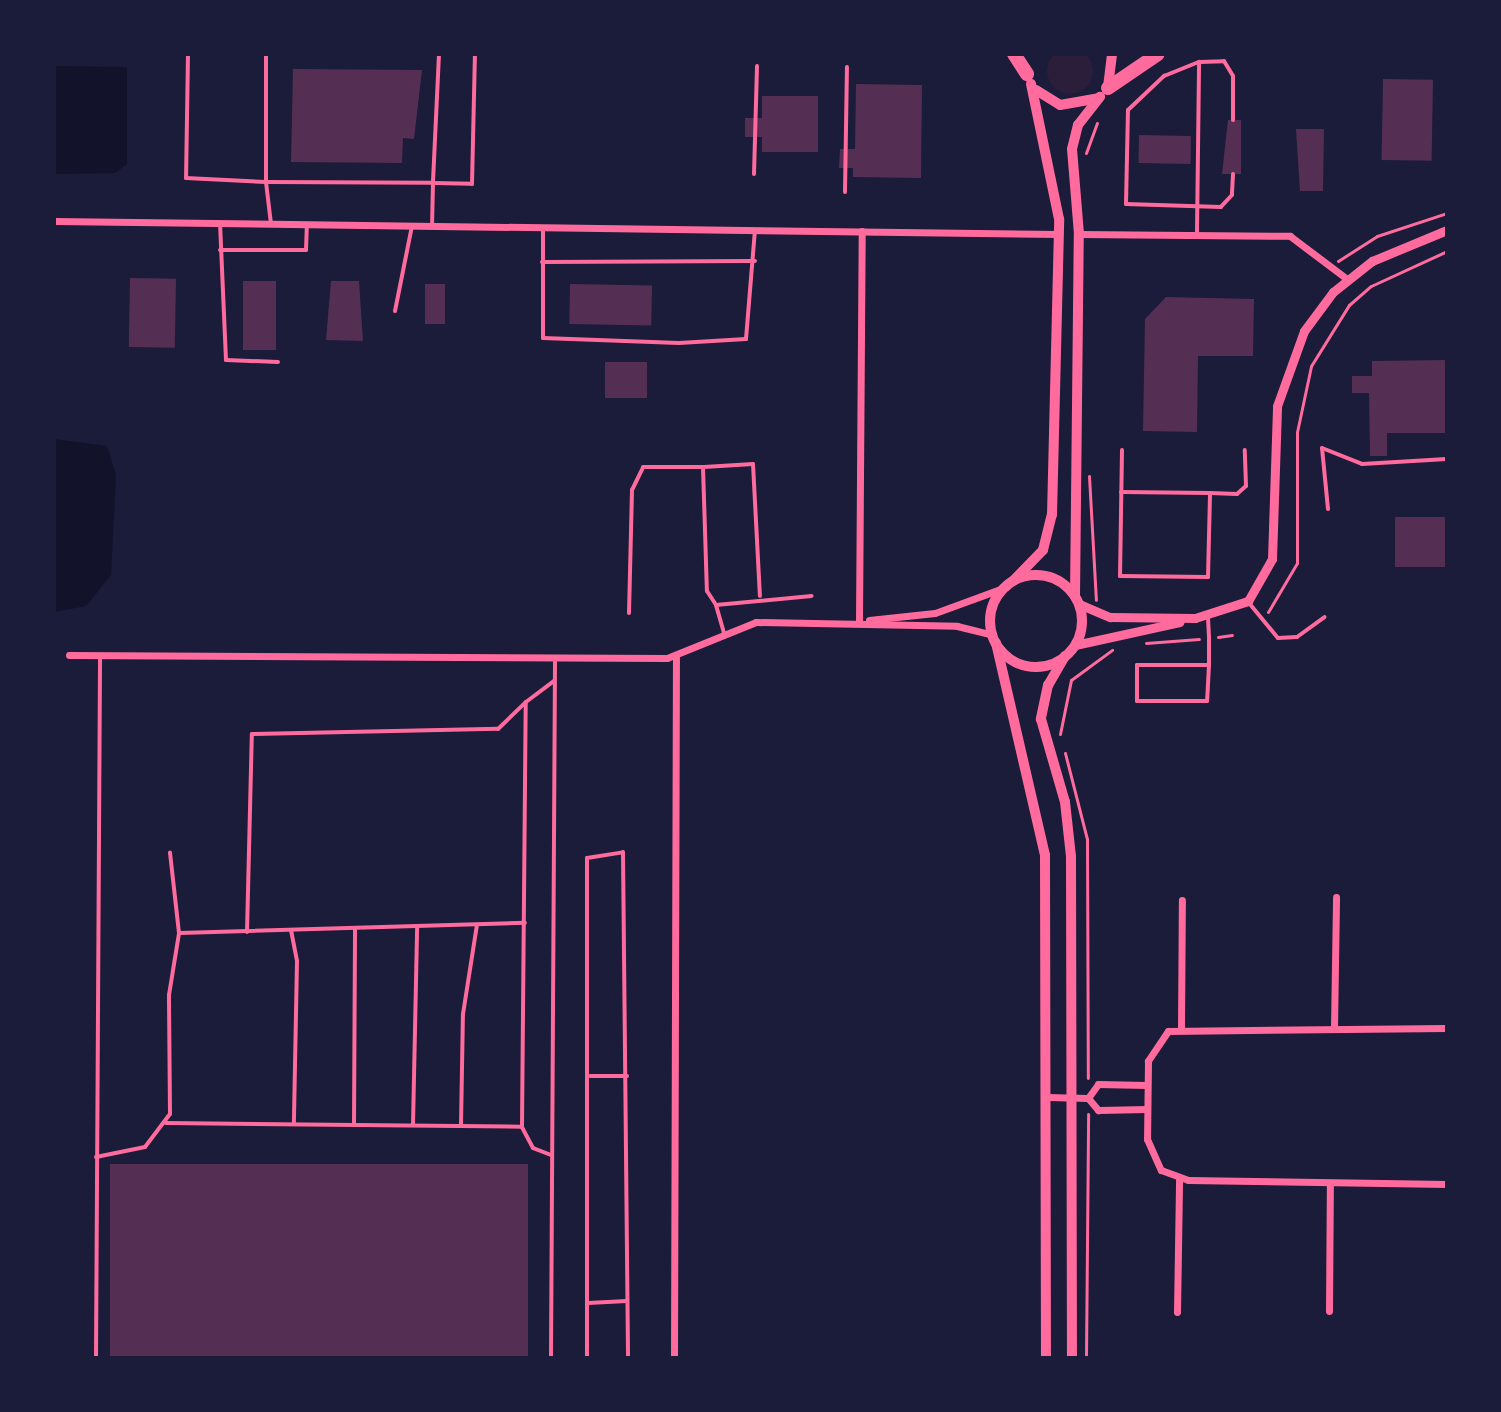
<!DOCTYPE html>
<style>
body{margin:0}
#map{position:relative;width:1501px;height:1412px;overflow:hidden;background:#1b1b3a;font-family:Arial,sans-serif}
div>[style]{position:absolute}
[style*='--x']{left:calc(var(--x)*1px);top:calc(var(--y)*1px);width:calc(var(--w)*1px);rotate:calc(var(--a)*1deg)}
.green>*{inset:0;background:#2a1e3b}
.round{border-radius:50%}
.water>*{inset:0;background:#12122b}
.building>*{inset:0;background:#542f53;transform-origin:0 0}
.path>*{height:3px;margin:-1.5px;padding:0 1.5px;transform-origin:1.5px;border-radius:1.5px;background:#ff6b9d}
.service>*{height:4px;margin:-2px;padding:0 2px;transform-origin:2px;border-radius:2px;background:#ff6b9d}
.minor>*{height:7px;margin:-3.5px;padding:0 3.5px;transform-origin:3.5px;border-radius:3.5px;background:#ff6b9d}
.tertiary>*{height:9px;margin:-4.5px;padding:0 4.5px;transform-origin:4.5px;border-radius:4.5px;background:#ff6b9d}
.secondary>*{height:10px;margin:-5px;padding:0 5px;transform-origin:5px;border-radius:5px;background:#ff6b9d}
.secondary>.ring{margin:-5px;padding:0;box-sizing:content-box;background:none;border:10px solid #ff6b9d;border-radius:50%}
.motorway>*{height:14px;margin:-7px;padding:0 7px;transform-origin:7px;border-radius:7px;background:#ff6b9d}
span{translate:-50% -50%;white-space:nowrap;text-align:center;line-height:1.15;-webkit-text-stroke:7px #1b1b3a;paint-order:stroke}
.frame{position:absolute;inset:0;border:56px solid #1b1b3a;pointer-events:none}
</style>
<div id="map">
<div class="green">
<i class="round" style="left:1047px;top:48px;width:46px;height:46px"></i>
</div>
<div class="water">
<i style="clip-path:polygon(54px 66px,127px 67px,127px 164px,115px 173px,54px 174px)"></i>
<i style="clip-path:polygon(54px 439px,107px 446px,116px 475px,111px 575px,86px 606px,54px 612px)"></i>
</div>
<div class="building">
<i style="clip-path:polygon(293px 69px,422px 70px,414px 139px,403px 138px,402px 163px,291px 162px)"></i>
<i style="left:1383px;top:79px;width:50px;height:81px;rotate:1deg"></i>
<i style="clip-path:polygon(856px 84px,922px 85px,921px 178px,853px 177px,853px 168px,839px 168px,840px 149px,855px 149px)"></i>
<i style="clip-path:polygon(762px 96px,818px 96px,818px 152px,762px 152px,762px 137px,745px 137px,745px 118px,762px 118px)"></i>
<i style="clip-path:polygon(1228px 120px,1241px 120px,1241px 174px,1222px 174px)"></i>
<i style="clip-path:polygon(1296px 129px,1324px 129px,1323px 191px,1300px 191px)"></i>
<i style="left:1139px;top:135px;width:52px;height:28px;rotate:1deg"></i>
<i style="left:130px;top:278px;width:46px;height:69px;rotate:1deg"></i>
<i style="left:243px;top:281px;width:33px;height:69px"></i>
<i style="clip-path:polygon(331px 281px,359px 281px,363px 341px,326px 340px)"></i>
<i style="left:425px;top:284px;width:20px;height:40px"></i>
<i style="left:570px;top:284px;width:82px;height:40px;rotate:1deg"></i>
<i style="clip-path:polygon(1166px 297px,1254px 299px,1253px 356px,1198px 356px,1197px 432px,1143px 431px,1145px 319px)"></i>
<i style="clip-path:polygon(1447px 360px,1447px 433px,1387px 433px,1387px 456px,1370px 456px,1369px 393px,1352px 393px,1352px 376px,1372px 376px,1372px 361px)"></i>
<i style="left:605px;top:362px;width:42px;height:36px"></i>
<i style="left:1447px;top:517px;width:50px;height:52px;rotate:90deg"></i>
<i style="left:110px;top:1164px;width:418px;height:194px"></i>
</div>
<div class="path">
<i style="--x:1086;--y:153;--w:32;--a:-70"></i>
<i style="--x:1338;--y:261;--w:46;--a:-32.7"></i>
<i style="--x:1377;--y:236;--w:74;--a:-18.2"></i>
<i style="--x:1089;--y:476;--w:124;--a:86.8"></i>
<i style="--x:1268;--y:612;--w:57;--a:-59.4"></i>
<i style="--x:1297;--y:563;--w:131;--a:-90"></i>
<i style="--x:1297;--y:432;--w:67;--a:-78"></i>
<i style="--x:1311;--y:366;--w:72;--a:-58.1"></i>
<i style="--x:1349;--y:305;--w:29;--a:-41"></i>
<i style="--x:1371;--y:286;--w:84;--a:-24.7"></i>
<i style="--x:1218;--y:637;--w:14;--a:-8"></i>
<i style="--x:1146;--y:643;--w:53;--a:-4.3"></i>
<i style="--x:1060;--y:734;--w:55;--a:-78.5"></i>
<i style="--x:1071;--y:680;--w:51;--a:-36.2"></i>
<i style="--x:1065;--y:753;--w:89;--a:75.7"></i>
<i style="--x:1087;--y:839;--w:239;--a:89.8"></i>
<i style="--x:1086;--y:1358;--w:244;--a:-89.5"></i>
</div>
<div class="service">
<i style="--x:188;--y:54;--w:124;--a:90.9"></i>
<i style="--x:186;--y:178;--w:80;--a:2.9"></i>
<i style="--x:266;--y:182;--w:128;--a:-90"></i>
<i style="--x:439;--y:54;--w:129;--a:92.7"></i>
<i style="--x:433;--y:183;--w:39;--a:1"></i>
<i style="--x:472;--y:184;--w:130;--a:-88.7"></i>
<i style="--x:754;--y:174;--w:108;--a:-88.4"></i>
<i style="--x:1233;--y:174;--w:21;--a:93"></i>
<i style="--x:1232;--y:195;--w:16;--a:133"></i>
<i style="--x:1221;--y:207;--w:95;--a:-178.2"></i>
<i style="--x:1126;--y:204;--w:94;--a:-88.8"></i>
<i style="--x:1128;--y:110;--w:50;--a:-43.4"></i>
<i style="--x:1164;--y:76;--w:38;--a:-22"></i>
<i style="--x:1199;--y:62;--w:25;--a:-2"></i>
<i style="--x:1224;--y:61;--w:17;--a:59"></i>
<i style="--x:1233;--y:76;--w:44;--a:90"></i>
<i style="--x:845;--y:192;--w:125;--a:-89.1"></i>
<i style="--x:220;--y:223;--w:137;--a:87.5"></i>
<i style="--x:226;--y:360;--w:52;--a:2.2"></i>
<i style="--x:271;--y:224;--w:42;--a:-96.8"></i>
<i style="--x:266;--y:182;--w:167;--a:0.3"></i>
<i style="--x:433;--y:183;--w:43;--a:91.3"></i>
<i style="--x:543;--y:227;--w:111;--a:90"></i>
<i style="--x:543;--y:338;--w:136;--a:2.1"></i>
<i style="--x:679;--y:343;--w:67;--a:-3.4"></i>
<i style="--x:746;--y:339;--w:109;--a:-85.3"></i>
<i style="--x:1197;--y:232;--w:169;--a:-89.3"></i>
<i style="--x:220;--y:250;--w:86;--a:0"></i>
<i style="--x:306;--y:250;--w:25;--a:-88"></i>
<i style="--x:542;--y:262;--w:213;--a:-0.3"></i>
<i style="--x:395;--y:311;--w:87;--a:-78.7"></i>
<i style="--x:1122;--y:450;--w:126;--a:90.9"></i>
<i style="--x:1120;--y:576;--w:88;--a:0.7"></i>
<i style="--x:1208;--y:577;--w:84;--a:-88.6"></i>
<i style="--x:1210;--y:493;--w:27;--a:2"></i>
<i style="--x:1237;--y:494;--w:12;--a:-42"></i>
<i style="--x:1246;--y:486;--w:36;--a:-92"></i>
<i style="--x:704;--y:467;--w:49;--a:-3.5"></i>
<i style="--x:753;--y:464;--w:132;--a:87"></i>
<i style="--x:1121;--y:492;--w:89;--a:0.6"></i>
<i style="--x:1328;--y:509;--w:61;--a:-95.6"></i>
<i style="--x:1322;--y:448;--w:43;--a:21.8"></i>
<i style="--x:1362;--y:464;--w:85;--a:-3.4"></i>
<i style="--x:1249;--y:603;--w:45;--a:50.4"></i>
<i style="--x:1278;--y:638;--w:19;--a:-3"></i>
<i style="--x:1297;--y:637;--w:34;--a:-36"></i>
<i style="--x:629;--y:613;--w:123;--a:-88.6"></i>
<i style="--x:632;--y:490;--w:25;--a:-64"></i>
<i style="--x:643;--y:467;--w:60;--a:0"></i>
<i style="--x:703;--y:467;--w:124;--a:88.2"></i>
<i style="--x:707;--y:591;--w:17;--a:57"></i>
<i style="--x:1208;--y:618;--w:20;--a:87"></i>
<i style="--x:1209;--y:638;--w:27;--a:90"></i>
<i style="--x:1209;--y:665;--w:36;--a:93"></i>
<i style="--x:1207;--y:701;--w:70;--a:180"></i>
<i style="--x:1137;--y:701;--w:36;--a:-90"></i>
<i style="--x:1137;--y:665;--w:72;--a:0"></i>
<i style="--x:724;--y:633;--w:29;--a:-106"></i>
<i style="--x:716;--y:605;--w:96;--a:-5.4"></i>
<i style="--x:291;--y:930;--w:32;--a:79"></i>
<i style="--x:297;--y:961;--w:162;--a:91.1"></i>
<i style="--x:247;--y:932;--w:198;--a:-88.6"></i>
<i style="--x:252;--y:734;--w:246;--a:-1.2"></i>
<i style="--x:498;--y:729;--w:39;--a:-44"></i>
<i style="--x:180;--y:933;--w:345;--a:-1.7"></i>
<i style="--x:590;--y:1076;--w:37;--a:0"></i>
<i style="--x:166;--y:1123;--w:356;--a:0.6"></i>
<i style="--x:354;--y:1125;--w:197;--a:-89.7"></i>
<i style="--x:413;--y:1125;--w:199;--a:-88.8"></i>
<i style="--x:461;--y:1125;--w:111;--a:-89"></i>
<i style="--x:463;--y:1014;--w:90;--a:-81.1"></i>
<i style="--x:551;--y:1155;--w:19;--a:-159"></i>
<i style="--x:533;--y:1148;--w:24;--a:-118"></i>
<i style="--x:522;--y:1127;--w:425;--a:-89.5"></i>
<i style="--x:526;--y:702;--w:36;--a:-37"></i>
<i style="--x:96;--y:1157;--w:50;--a:-11.5"></i>
<i style="--x:145;--y:1147;--w:41;--a:-52.9"></i>
<i style="--x:170;--y:1114;--w:119;--a:-90.5"></i>
<i style="--x:169;--y:995;--w:63;--a:-80.8"></i>
<i style="--x:179;--y:933;--w:81;--a:-96.4"></i>
<i style="--x:588;--y:1303;--w:39;--a:-3"></i>
<i style="--x:96;--y:1358;--w:702;--a:-89.67"></i>
<i style="--x:551;--y:1358;--w:701;--a:-89.67"></i>
<i style="--x:587;--y:1358;--w:500;--a:-90"></i>
<i style="--x:587;--y:858;--w:36;--a:-9"></i>
<i style="--x:623;--y:852;--w:506;--a:89.43"></i>
</div>
<div class="minor">
<i style="--x:54;--y:221;--w:1005;--a:0.74"></i>
<i style="--x:1079;--y:234;--w:211;--a:0.5"></i>
<i style="--x:1290;--y:236;--w:71;--a:37"></i>
<i style="--x:869;--y:620;--w:66;--a:-6.1"></i>
<i style="--x:935;--y:613;--w:76;--a:-20.1"></i>
<i style="--x:859;--y:622;--w:391;--a:-89.6"></i>
<i style="--x:69;--y:655;--w:598;--a:0.29"></i>
<i style="--x:667;--y:658;--w:96;--a:-22"></i>
<i style="--x:756;--y:622;--w:201;--a:1.1"></i>
<i style="--x:957;--y:626;--w:37;--a:14"></i>
<i style="--x:1181;--y:1028;--w:128;--a:-89.6"></i>
<i style="--x:1334;--y:1028;--w:131;--a:-89.1"></i>
<i style="--x:1447;--y:1028;--w:279;--a:179.4"></i>
<i style="--x:1168;--y:1031;--w:36;--a:124"></i>
<i style="--x:1148;--y:1061;--w:78;--a:90.7"></i>
<i style="--x:1147;--y:1139;--w:34;--a:66"></i>
<i style="--x:1161;--y:1170;--w:29;--a:20"></i>
<i style="--x:1188;--y:1180;--w:259;--a:0.9"></i>
<i style="--x:1047;--y:1097;--w:41;--a:1.4"></i>
<i style="--x:1088;--y:1098;--w:17;--a:-54"></i>
<i style="--x:1098;--y:1084;--w:49;--a:1.2"></i>
<i style="--x:1088;--y:1098;--w:16;--a:50"></i>
<i style="--x:1098;--y:1110;--w:49;--a:-1.2"></i>
<i style="--x:1329;--y:1311;--w:128;--a:-89.6"></i>
<i style="--x:1177;--y:1312;--w:134;--a:-89.1"></i>
<i style="--x:674;--y:1358;--w:703;--a:-89.84"></i>
</div>
<div class="tertiary">
<i style="--x:1079;--y:604;--w:34;--a:23"></i>
<i style="--x:1110;--y:617;--w:85;--a:0.7"></i>
<i style="--x:1195;--y:618;--w:56;--a:-17.8"></i>
<i style="--x:1248;--y:601;--w:48;--a:-60.3"></i>
<i style="--x:1272;--y:559;--w:153;--a:-88.1"></i>
<i style="--x:1277;--y:406;--w:80;--a:-70.2"></i>
<i style="--x:1304;--y:331;--w:49;--a:-53.4"></i>
<i style="--x:1333;--y:292;--w:50;--a:-38.5"></i>
<i style="--x:1372;--y:261;--w:81;--a:-22.5"></i>
<i style="--x:1075;--y:645;--w:107;--a:-12.4"></i>
</div>
<div class="secondary">
<i style="--x:1108;--y:87;--w:33;--a:-83"></i>
<i style="--x:1036;--y:90;--w:28;--a:32"></i>
<i style="--x:1060;--y:105;--w:39;--a:-10"></i>
<i class="ring" style="left:990px;top:575px;width:82px;height:82px"></i>
<i style="--x:1013;--y:581;--w:43;--a:-45.9"></i>
<i style="--x:1043;--y:550;--w:36;--a:-76"></i>
<i style="--x:1052;--y:515;--w:296;--a:-88.6"></i>
<i style="--x:1059;--y:219;--w:138;--a:-101.7"></i>
<i style="--x:1075;--y:596;--w:362;--a:-89.4"></i>
<i style="--x:1079;--y:234;--w:85;--a:-94.7"></i>
<i style="--x:1072;--y:149;--w:25;--a:-76"></i>
<i style="--x:1078;--y:125;--w:36;--a:-52"></i>
<i style="--x:996;--y:643;--w:218;--a:77"></i>
<i style="--x:1045;--y:855;--w:503;--a:89.89"></i>
<i style="--x:1065;--y:656;--w:34;--a:120"></i>
<i style="--x:1048;--y:685;--w:35;--a:102"></i>
<i style="--x:1041;--y:719;--w:86;--a:73.9"></i>
<i style="--x:1065;--y:802;--w:54;--a:83.7"></i>
<i style="--x:1071;--y:856;--w:502;--a:89.89"></i>
</div>
<div class="motorway">
<i style="--x:1014;--y:54;--w:24;--a:57"></i>
<i style="--x:1108;--y:88;--w:60;--a:-34.2"></i>
</div>
<div class="frame"></div>
</div>
